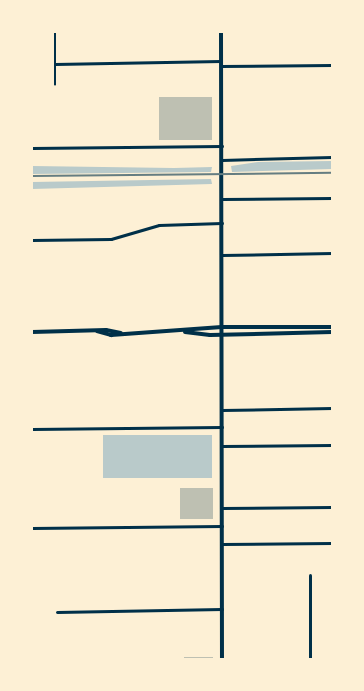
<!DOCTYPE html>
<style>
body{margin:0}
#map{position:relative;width:364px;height:691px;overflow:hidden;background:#fdf0d5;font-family:"Roboto Condensed",sans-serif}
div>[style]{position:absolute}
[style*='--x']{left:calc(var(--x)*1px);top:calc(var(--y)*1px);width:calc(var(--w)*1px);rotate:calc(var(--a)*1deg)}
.green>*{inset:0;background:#b9caca;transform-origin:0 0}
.building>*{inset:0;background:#bec0b2;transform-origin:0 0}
.service>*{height:1.5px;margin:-0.75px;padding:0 0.75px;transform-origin:0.75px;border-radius:0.75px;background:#003049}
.minor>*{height:3px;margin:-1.5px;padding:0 1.5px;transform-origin:1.5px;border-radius:1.5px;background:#003049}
.tertiary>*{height:4px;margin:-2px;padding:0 2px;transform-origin:2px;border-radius:2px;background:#003049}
.rail>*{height:2px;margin:-1px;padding:0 1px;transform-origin:1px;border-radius:1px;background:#657d81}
span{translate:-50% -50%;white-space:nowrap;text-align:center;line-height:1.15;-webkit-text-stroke:3.5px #fdf0d5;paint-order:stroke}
.frame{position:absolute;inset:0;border:33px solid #fdf0d5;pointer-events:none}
</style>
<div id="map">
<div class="green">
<i style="clip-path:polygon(332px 161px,332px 169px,232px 172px,231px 166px,258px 162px)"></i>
<i style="clip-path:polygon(32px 166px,174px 168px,212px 167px,211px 172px,32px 174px)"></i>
<i style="clip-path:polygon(211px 179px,212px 184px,32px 189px,32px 182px)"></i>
<i style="left:212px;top:435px;width:43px;height:109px;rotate:90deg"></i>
</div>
<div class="building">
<i style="left:212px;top:97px;width:43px;height:53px;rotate:90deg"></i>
<i style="left:180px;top:488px;width:33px;height:31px"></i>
<i style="left:184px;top:657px;width:29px;height:2px"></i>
</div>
<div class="service">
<i style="--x:55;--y:85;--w:53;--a:-90"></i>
</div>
<div class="minor">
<i style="--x:55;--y:64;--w:166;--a:-1"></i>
<i style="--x:221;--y:66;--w:111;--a:-0.5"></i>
<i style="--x:32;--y:148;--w:190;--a:-0.6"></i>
<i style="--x:222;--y:160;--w:110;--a:-1.6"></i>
<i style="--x:222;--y:199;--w:110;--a:-0.5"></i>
<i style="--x:32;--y:240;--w:79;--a:-0.7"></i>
<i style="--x:111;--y:239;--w:50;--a:-16.3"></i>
<i style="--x:159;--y:225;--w:63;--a:-1.8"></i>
<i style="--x:222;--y:255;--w:110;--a:-1"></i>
<i style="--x:222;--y:410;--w:110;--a:-1"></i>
<i style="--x:32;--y:429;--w:190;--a:-0.6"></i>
<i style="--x:222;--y:446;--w:110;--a:-0.5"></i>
<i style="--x:222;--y:508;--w:110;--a:-0.5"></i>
<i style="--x:32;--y:528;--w:190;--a:-0.6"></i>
<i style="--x:222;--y:544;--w:110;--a:-0.5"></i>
<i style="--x:57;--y:612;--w:165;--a:-1"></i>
<i style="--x:310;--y:659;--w:84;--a:-90"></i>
</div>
<div class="tertiary">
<i style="--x:221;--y:32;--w:627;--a:89.91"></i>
<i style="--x:97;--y:331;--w:15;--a:16"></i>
<i style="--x:111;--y:335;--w:111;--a:-4.1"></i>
<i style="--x:222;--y:327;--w:110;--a:0"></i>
<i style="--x:32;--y:332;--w:74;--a:-1.5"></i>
<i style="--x:106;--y:330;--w:15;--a:11"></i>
<i style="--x:185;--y:332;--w:25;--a:7"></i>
<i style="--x:210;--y:335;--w:122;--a:-1.4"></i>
</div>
<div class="rail">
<i style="--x:32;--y:176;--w:300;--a:-0.6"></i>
</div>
<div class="frame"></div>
</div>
